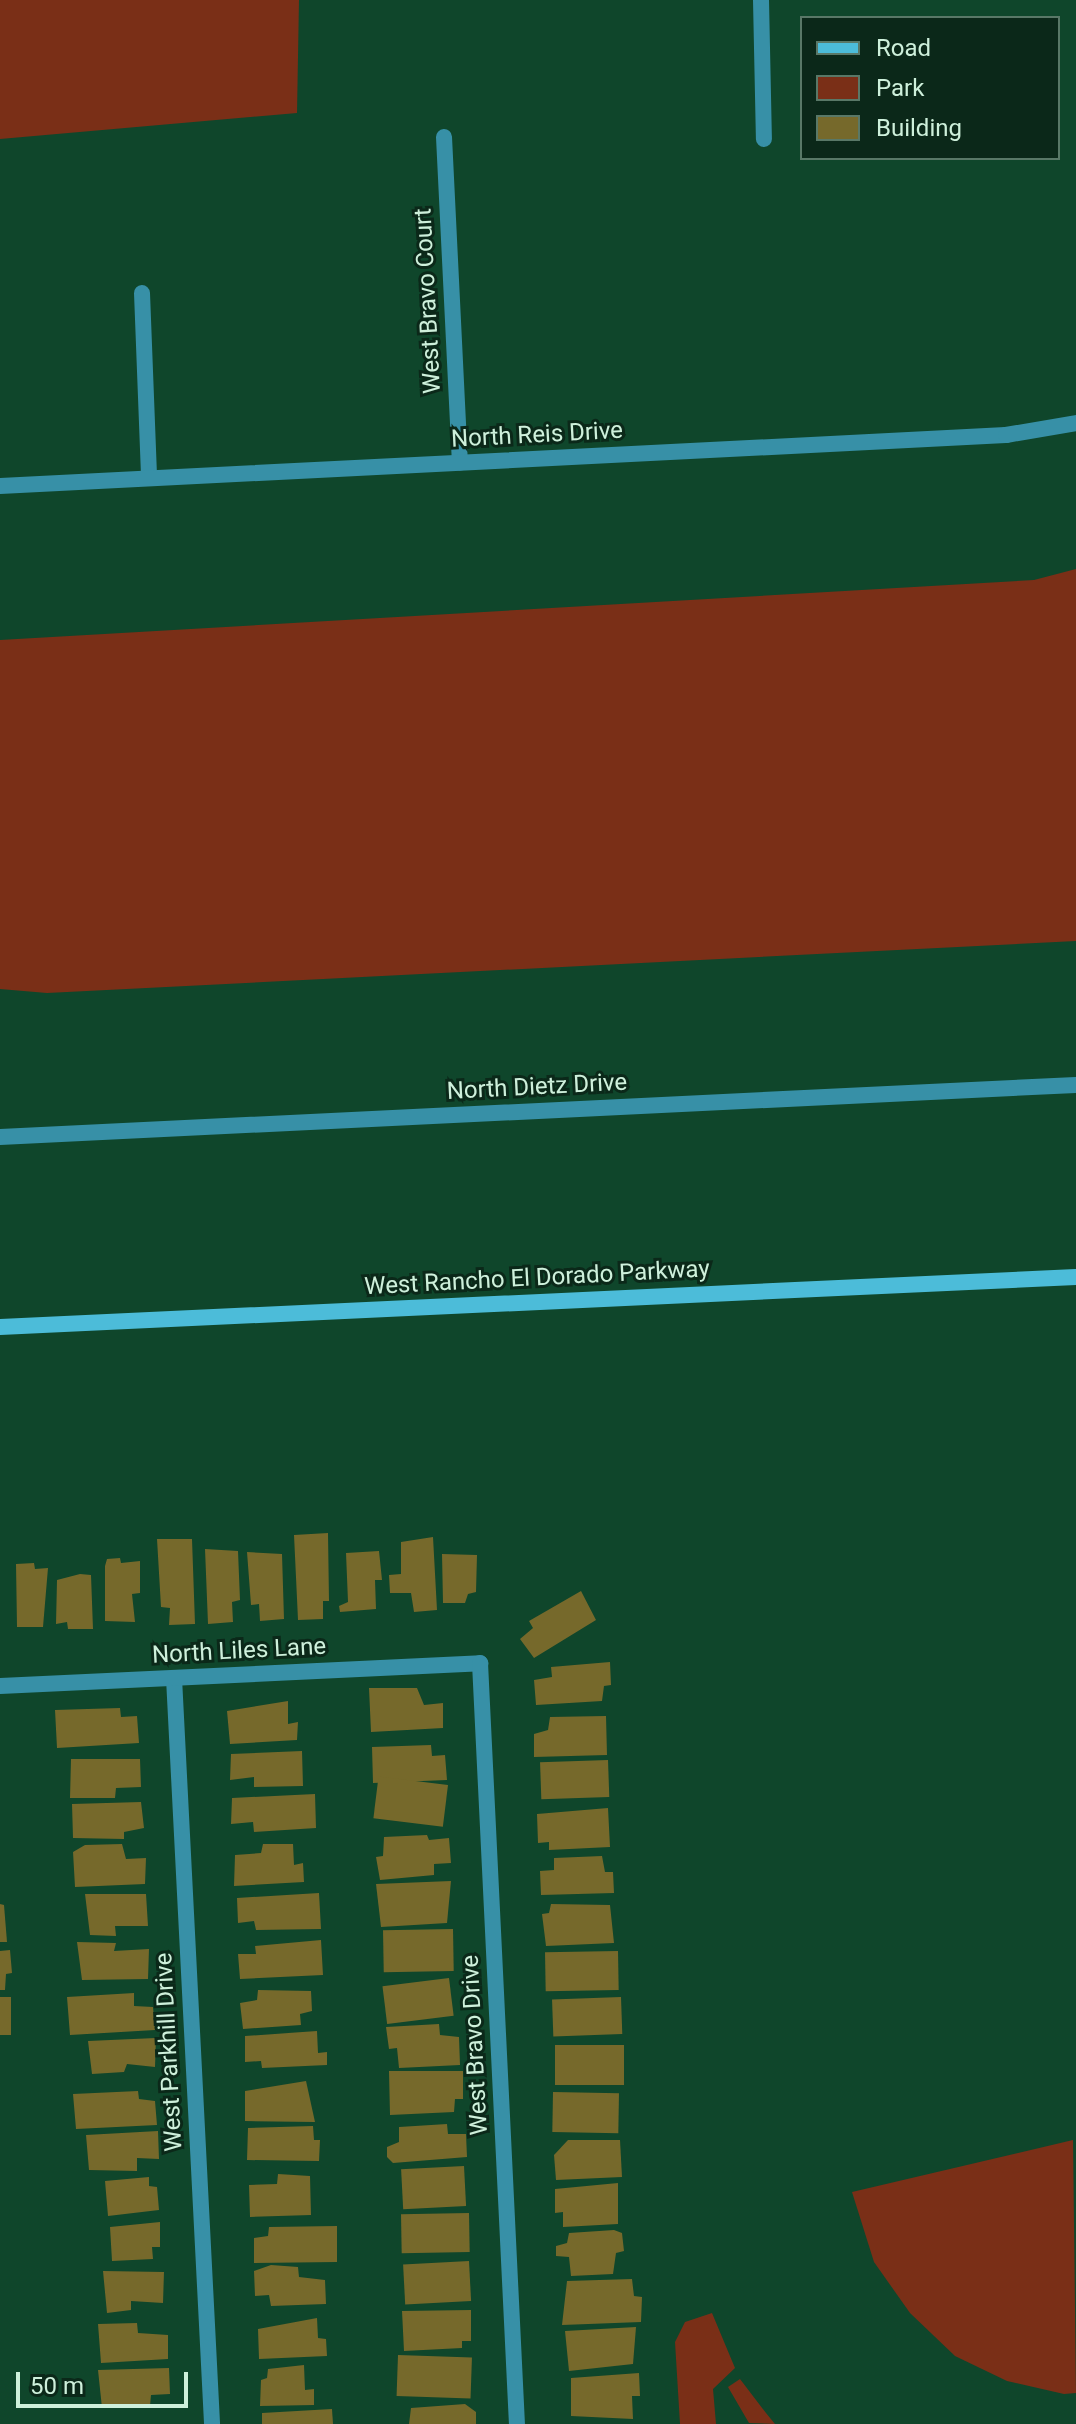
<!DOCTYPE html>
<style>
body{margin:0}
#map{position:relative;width:1076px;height:2424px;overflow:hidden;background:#0f462b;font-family:Roboto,sans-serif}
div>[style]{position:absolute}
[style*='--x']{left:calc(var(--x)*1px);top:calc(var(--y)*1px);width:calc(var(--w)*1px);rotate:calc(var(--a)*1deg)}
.green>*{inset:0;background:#7a2f17}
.building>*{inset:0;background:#76692b;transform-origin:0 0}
.street>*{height:16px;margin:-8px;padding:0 8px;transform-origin:8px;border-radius:8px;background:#3790a7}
.secondary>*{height:16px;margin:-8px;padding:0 8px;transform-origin:8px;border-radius:8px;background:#4cbcd9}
span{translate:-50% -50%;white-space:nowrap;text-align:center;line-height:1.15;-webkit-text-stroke:6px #0b2819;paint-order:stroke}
.street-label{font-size:24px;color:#cef0db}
.legend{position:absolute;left:800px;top:16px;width:260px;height:144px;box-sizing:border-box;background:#0b2819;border:2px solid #597867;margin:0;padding:10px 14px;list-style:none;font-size:24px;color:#cef0db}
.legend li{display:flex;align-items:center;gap:16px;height:40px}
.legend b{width:40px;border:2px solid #597867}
.scale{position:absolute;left:16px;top:2372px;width:172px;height:36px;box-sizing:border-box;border:4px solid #cef0db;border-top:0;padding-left:10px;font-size:24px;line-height:28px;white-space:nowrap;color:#cef0db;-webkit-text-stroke:6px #0b2819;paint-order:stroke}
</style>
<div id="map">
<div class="green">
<i style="clip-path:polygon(0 0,299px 0,297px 113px,0 139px)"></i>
<i style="clip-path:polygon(1076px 569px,1076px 941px,47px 993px,0 989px,0 640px,1034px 580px)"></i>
<i style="clip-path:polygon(1073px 2140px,1076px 2393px,1064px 2394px,1007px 2381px,955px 2356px,910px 2313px,874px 2262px,852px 2192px)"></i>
<i style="clip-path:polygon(712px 2313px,735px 2368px,713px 2389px,716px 2424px,680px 2424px,675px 2342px,685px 2322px)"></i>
<i style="clip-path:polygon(740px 2379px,766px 2413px,775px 2424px,749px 2423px,728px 2387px)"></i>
</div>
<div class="building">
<i style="clip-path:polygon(328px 1533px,329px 1601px,323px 1601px,323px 1619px,298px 1620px,294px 1535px)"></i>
<i style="clip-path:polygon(433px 1537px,437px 1610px,414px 1612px,411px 1593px,390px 1593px,389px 1575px,401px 1574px,401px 1542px)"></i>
<i style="clip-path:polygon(157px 1539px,192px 1539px,195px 1624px,169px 1625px,170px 1608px,161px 1607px)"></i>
<i style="clip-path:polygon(205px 1549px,238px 1551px,240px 1600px,232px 1602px,233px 1622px,208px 1624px)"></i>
<i style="clip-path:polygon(379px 1551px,382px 1580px,375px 1580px,376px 1609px,340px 1612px,339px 1606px,348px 1602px,346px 1553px)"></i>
<i style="clip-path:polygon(247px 1552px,282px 1554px,284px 1619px,260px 1621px,259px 1604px,251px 1605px)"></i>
<i style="clip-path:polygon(442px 1554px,477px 1555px,476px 1592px,468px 1594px,465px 1603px,443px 1603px)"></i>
<i style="clip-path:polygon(120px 1558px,121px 1563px,140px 1561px,140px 1593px,132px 1594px,135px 1622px,105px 1621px,105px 1566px,107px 1559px)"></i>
<i style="clip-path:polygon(34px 1563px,35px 1569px,48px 1568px,43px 1627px,17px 1627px,16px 1564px)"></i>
<i style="clip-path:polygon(80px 1574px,91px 1575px,93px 1629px,68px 1629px,67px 1622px,56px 1624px,57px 1580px)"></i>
<i style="clip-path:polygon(581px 1591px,596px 1620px,534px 1658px,520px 1639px,533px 1628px,529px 1621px)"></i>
<i style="clip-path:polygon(610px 1662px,611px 1685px,604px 1686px,602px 1701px,536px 1705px,534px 1680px,552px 1677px,551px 1667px)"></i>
<i style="clip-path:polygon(369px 1688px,417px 1688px,424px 1705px,443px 1703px,443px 1728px,371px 1732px)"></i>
<i style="clip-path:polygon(288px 1701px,288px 1724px,298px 1722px,297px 1740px,230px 1744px,227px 1711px)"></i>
<i style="clip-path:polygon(120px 1708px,121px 1717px,137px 1716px,139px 1743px,57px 1748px,55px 1710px)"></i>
<i style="clip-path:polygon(606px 1716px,607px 1755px,534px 1757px,534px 1734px,548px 1730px,550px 1717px)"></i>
<i style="clip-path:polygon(431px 1745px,432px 1756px,445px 1755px,447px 1780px,373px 1783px,372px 1747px)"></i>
<i style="clip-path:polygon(302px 1751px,303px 1786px,254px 1787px,254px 1777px,230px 1780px,231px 1754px)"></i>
<i style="clip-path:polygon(71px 1759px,140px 1759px,141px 1787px,116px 1788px,115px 1798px,70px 1798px)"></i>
<i style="left:608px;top:1760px;width:37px;height:68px;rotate:88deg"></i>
<i style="left:448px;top:1785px;width:42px;height:70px;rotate:97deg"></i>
<i style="clip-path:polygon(315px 1794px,316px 1828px,254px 1832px,253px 1822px,231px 1824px,232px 1798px)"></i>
<i style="clip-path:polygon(141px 1802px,144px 1828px,124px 1832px,124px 1839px,73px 1838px,72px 1804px)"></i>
<i style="clip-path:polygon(608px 1808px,610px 1847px,549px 1850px,549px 1842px,538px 1843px,537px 1814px)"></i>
<i style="clip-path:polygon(427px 1835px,429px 1840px,449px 1838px,451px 1863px,434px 1864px,434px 1875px,380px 1880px,376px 1857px,383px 1856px,384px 1837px)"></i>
<i style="clip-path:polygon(122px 1844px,126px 1859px,146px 1858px,145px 1884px,75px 1887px,73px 1852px,85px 1845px)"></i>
<i style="clip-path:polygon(263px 1844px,293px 1844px,294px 1865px,303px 1863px,304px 1882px,234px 1886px,235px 1855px,261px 1853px)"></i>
<i style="clip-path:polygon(602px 1856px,605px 1872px,613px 1872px,614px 1893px,541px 1895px,540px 1871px,554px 1870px,554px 1858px)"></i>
<i style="clip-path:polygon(451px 1881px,447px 1923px,381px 1927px,376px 1884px)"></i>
<i style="clip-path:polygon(319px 1893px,321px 1929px,256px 1930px,254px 1921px,238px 1923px,237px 1898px)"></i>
<i style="clip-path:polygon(85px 1894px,146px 1894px,148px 1926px,115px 1926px,116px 1936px,90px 1935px)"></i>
<i style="clip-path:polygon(0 1904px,4px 1905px,7px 1942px,0 1942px)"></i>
<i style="clip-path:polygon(551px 1904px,610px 1905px,614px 1943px,546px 1946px,542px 1914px,549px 1913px)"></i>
<i style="left:453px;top:1929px;width:42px;height:70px;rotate:89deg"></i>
<i style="clip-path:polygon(321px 1940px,323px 1975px,240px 1979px,238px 1954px,256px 1954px,255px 1946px)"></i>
<i style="clip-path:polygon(77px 1942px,116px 1943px,114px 1951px,149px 1949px,148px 1979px,82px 1980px)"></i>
<i style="clip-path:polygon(10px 1950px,12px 1973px,6px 1974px,5px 1990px,0 1990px,0 1951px)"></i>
<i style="left:618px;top:1951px;width:39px;height:73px;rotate:89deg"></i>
<i style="left:449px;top:1978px;width:38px;height:67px;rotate:83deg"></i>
<i style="clip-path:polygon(258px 1990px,311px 1991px,312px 2011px,300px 2014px,301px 2025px,243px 2029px,240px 2003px,257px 2000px)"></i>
<i style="clip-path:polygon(134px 1993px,134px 2006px,153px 2007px,155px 2030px,70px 2035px,67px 1997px)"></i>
<i style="left:0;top:1997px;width:11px;height:38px"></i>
<i style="left:621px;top:1997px;width:37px;height:69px;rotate:88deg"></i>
<i style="clip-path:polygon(439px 2024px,440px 2035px,459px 2037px,460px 2065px,399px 2068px,397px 2048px,389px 2049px,386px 2027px)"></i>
<i style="clip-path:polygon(317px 2031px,318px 2053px,327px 2052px,327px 2065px,262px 2068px,261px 2061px,245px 2062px,245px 2036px)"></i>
<i style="clip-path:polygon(156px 2038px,155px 2067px,127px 2064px,124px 2072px,92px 2074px,88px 2041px)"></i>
<i style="left:555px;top:2045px;width:69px;height:40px"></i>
<i style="clip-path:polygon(389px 2071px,463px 2071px,463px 2099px,455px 2099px,454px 2112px,390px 2115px)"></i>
<i style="clip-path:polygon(306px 2081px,315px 2122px,245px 2121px,245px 2091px)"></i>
<i style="clip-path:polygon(138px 2091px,139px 2099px,155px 2101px,157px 2125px,76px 2129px,73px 2094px)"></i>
<i style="left:553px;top:2092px;width:66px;height:40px;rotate:1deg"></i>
<i style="clip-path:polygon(447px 2124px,448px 2134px,466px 2134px,467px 2157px,393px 2163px,387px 2157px,387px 2147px,399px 2142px,399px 2127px)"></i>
<i style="clip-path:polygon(313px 2126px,314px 2140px,320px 2140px,319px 2161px,247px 2160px,248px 2128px)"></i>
<i style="clip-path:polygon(158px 2131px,159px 2159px,137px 2158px,137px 2171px,89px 2170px,86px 2135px)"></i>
<i style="clip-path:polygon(568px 2140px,620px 2140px,622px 2177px,556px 2180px,554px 2155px)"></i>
<i style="left:464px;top:2166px;width:40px;height:63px;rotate:87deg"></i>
<i style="clip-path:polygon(278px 2174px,310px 2176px,311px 2215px,250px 2217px,249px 2185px,277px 2184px)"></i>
<i style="clip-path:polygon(149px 2177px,149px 2186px,157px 2187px,159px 2210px,108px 2216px,105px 2181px)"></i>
<i style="clip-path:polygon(618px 2183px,618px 2224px,563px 2227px,563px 2212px,555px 2213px,555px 2189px)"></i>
<i style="left:469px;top:2213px;width:39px;height:68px;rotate:89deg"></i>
<i style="clip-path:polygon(160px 2222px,160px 2247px,152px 2247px,153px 2259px,112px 2261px,110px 2227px)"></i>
<i style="clip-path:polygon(337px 2226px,337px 2262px,254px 2263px,254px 2238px,268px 2236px,269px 2227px)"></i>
<i style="clip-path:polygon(614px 2230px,622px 2233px,624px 2251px,616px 2253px,613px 2274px,571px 2276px,569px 2257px,556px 2256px,556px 2246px,567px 2243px,569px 2233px)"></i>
<i style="left:469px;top:2261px;width:40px;height:66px;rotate:87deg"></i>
<i style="clip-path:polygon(271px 2265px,298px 2267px,299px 2277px,325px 2280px,326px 2304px,271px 2306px,269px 2295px,255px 2296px,254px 2271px)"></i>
<i style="clip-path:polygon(103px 2271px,164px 2272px,163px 2303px,131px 2301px,131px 2310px,107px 2313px)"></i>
<i style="clip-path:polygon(632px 2279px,634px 2296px,642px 2297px,641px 2322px,562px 2325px,567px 2281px)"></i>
<i style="clip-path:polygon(471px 2310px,471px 2341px,462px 2341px,462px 2348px,404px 2351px,402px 2311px)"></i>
<i style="clip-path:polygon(317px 2318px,318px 2338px,326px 2339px,327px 2356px,259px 2359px,258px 2329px)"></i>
<i style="clip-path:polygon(137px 2323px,138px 2333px,168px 2335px,168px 2359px,101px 2363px,98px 2324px)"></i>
<i style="clip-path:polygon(636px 2327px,633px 2364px,569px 2371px,565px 2331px)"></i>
<i style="left:398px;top:2355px;width:74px;height:41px;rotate:2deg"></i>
<i style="clip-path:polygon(304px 2365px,305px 2390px,314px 2389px,314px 2405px,260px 2406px,261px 2380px,267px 2378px,268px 2369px)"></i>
<i style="clip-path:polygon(169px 2368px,170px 2394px,151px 2395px,150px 2406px,102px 2408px,98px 2370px)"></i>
<i style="clip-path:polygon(639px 2373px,640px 2396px,632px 2396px,633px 2419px,571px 2416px,571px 2378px)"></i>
<i style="clip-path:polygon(465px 2404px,476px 2412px,476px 2424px,409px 2424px,411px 2408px)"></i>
<i style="clip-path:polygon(332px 2409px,333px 2424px,262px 2424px,262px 2413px)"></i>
</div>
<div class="street">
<i style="--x:761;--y:0;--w:139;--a:88.8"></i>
<i style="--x:444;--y:137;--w:326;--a:87.2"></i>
<i style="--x:142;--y:293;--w:185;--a:87.8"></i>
<i style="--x:0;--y:486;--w:1007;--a:-2.9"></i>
<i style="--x:1006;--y:435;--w:71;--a:-9.7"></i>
<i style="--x:0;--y:1137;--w:1077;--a:-2.77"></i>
<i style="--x:174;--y:1678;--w:747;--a:87.08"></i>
<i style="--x:0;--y:1686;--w:481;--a:-2.7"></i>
<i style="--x:480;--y:1663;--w:762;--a:87.22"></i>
</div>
<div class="secondary">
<i style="--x:0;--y:1327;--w:1077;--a:-2.66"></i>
</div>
<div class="street-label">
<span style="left:428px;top:301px;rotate:-93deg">West Bravo Court</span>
<span style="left:537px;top:435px;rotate:-3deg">North Reis Drive</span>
<span style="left:537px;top:1087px;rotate:-3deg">North Dietz Drive</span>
<span style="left:537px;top:1278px;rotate:-3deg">West Rancho El Dorado Parkway</span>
<span style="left:239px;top:1651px;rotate:-3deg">North Liles Lane</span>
<span style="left:475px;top:2045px;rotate:-93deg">West Bravo Drive</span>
<span style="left:169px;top:2052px;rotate:-93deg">West Parkhill Drive</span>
</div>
<ul class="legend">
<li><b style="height:10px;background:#4cbcd9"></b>Road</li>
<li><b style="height:22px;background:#7a2f17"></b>Park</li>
<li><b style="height:22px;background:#76692b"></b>Building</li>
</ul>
<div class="scale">50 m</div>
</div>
